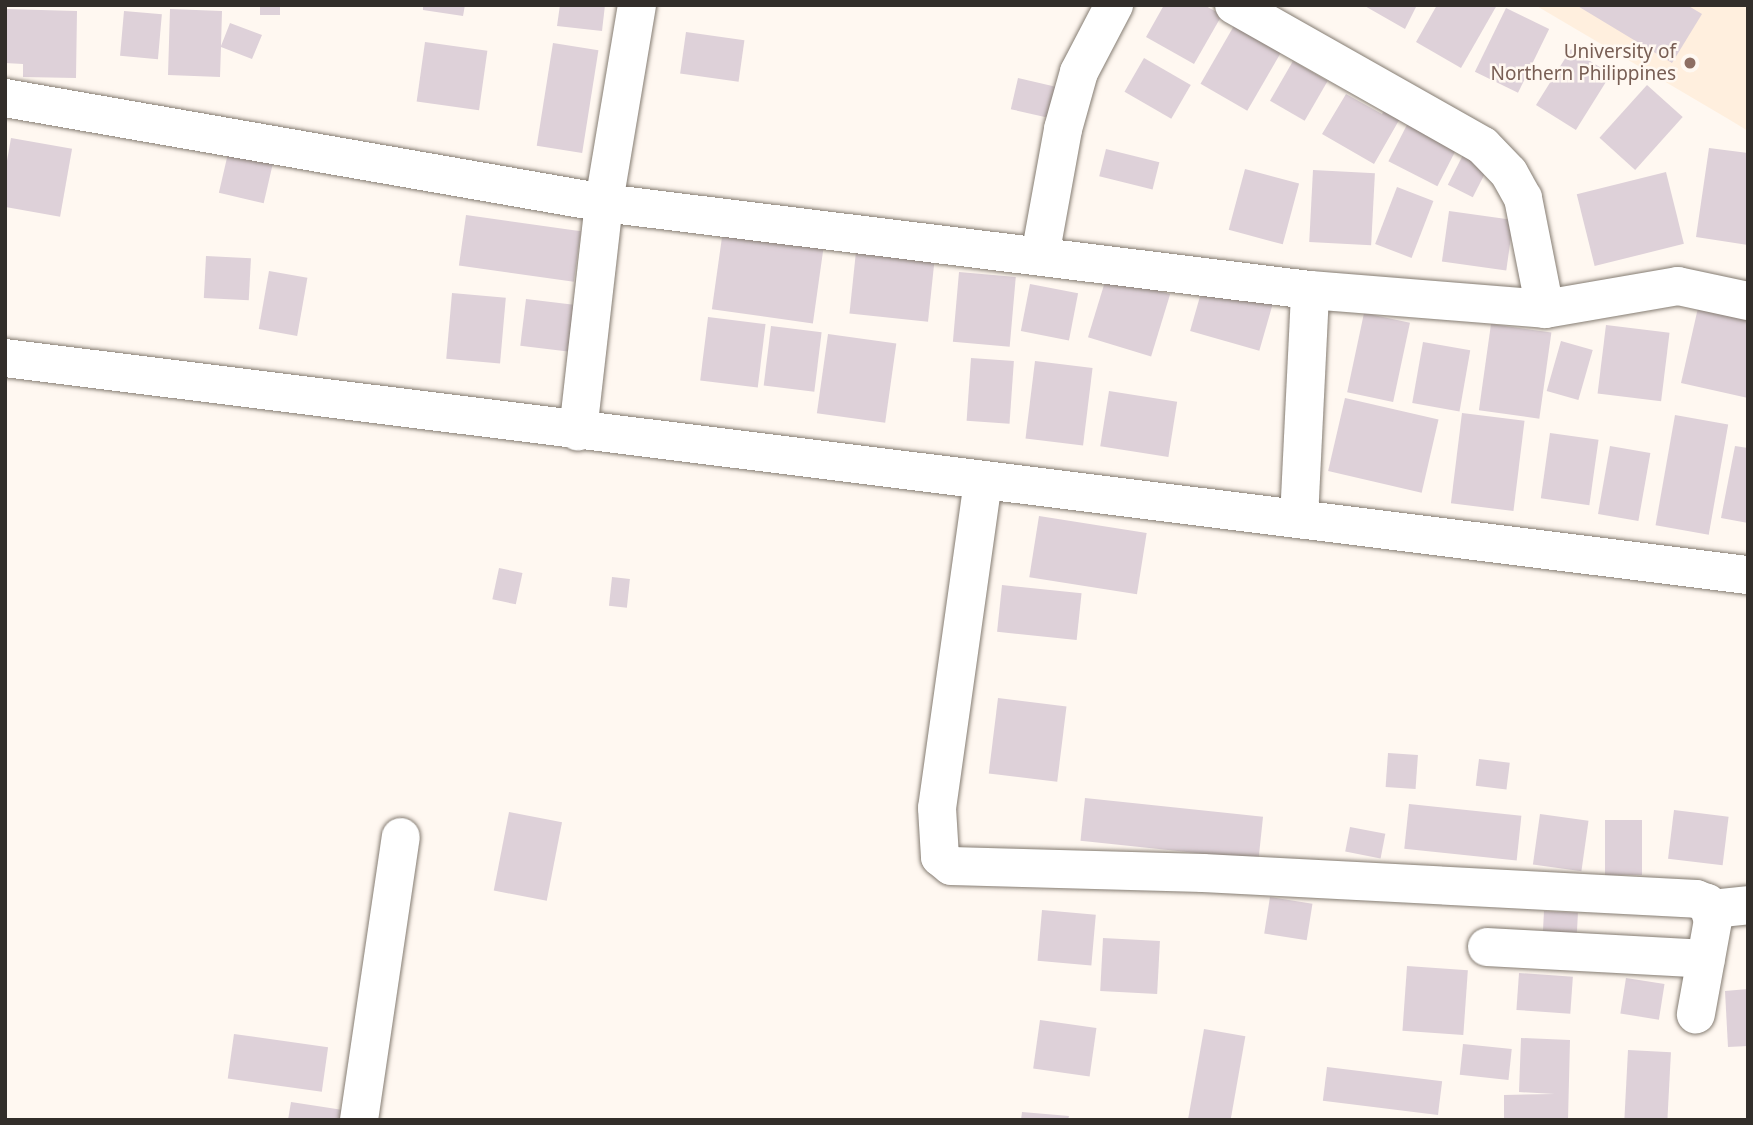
<!DOCTYPE html>
<style>
body{margin:0}
#map{position:relative;width:1753px;height:1125px;overflow:hidden;background:#fff8f1;font-family:"Noto Sans",sans-serif}
div>[style]{position:absolute}
[style*='--x']{left:calc(var(--x)*1px);top:calc(var(--y)*1px);width:calc(var(--w)*1px);rotate:calc(var(--a)*1deg)}
.built>*{inset:0;background:#ffefde}
.building>*{inset:0;background:#ded1d9;transform-origin:0 0}
.roads{filter:drop-shadow(0 0 2px #857c72) drop-shadow(0 0 2px #857c72)}
.minor>*{height:38px;margin:-19px;padding:0 19px;transform-origin:19px;border-radius:19px;background:#fff}
.dots>*{width:19px;height:19px;translate:-50% -50%;box-sizing:border-box;border:4px solid #fff8f1;border-radius:50%}
span{translate:-50% -50%;white-space:nowrap;text-align:center;line-height:1.15;-webkit-text-stroke:5px #fff8f1;paint-order:stroke}
.education-label{font-size:19px;color:#785e54}
.right{translate:-100% -50%;text-align:right}
.frame{position:absolute;inset:0;border:7px solid #322e2a;pointer-events:none}
</style>
<div id="map">
<div class="built">
<i style="clip-path:polygon(1535px 5px,1748px 5px,1748px 131px,1730px 120px)"></i>
</div>
<div class="building">
<i style="left:260px;top:5px;width:20px;height:10px"></i>
<i style="clip-path:polygon(423px 5px,465px 5px,463px 16px,423px 10px)"></i>
<i style="clip-path:polygon(560px 5px,605px 5px,602px 31px,557px 26px)"></i>
<i style="clip-path:polygon(1164px 5px,1204px 5px,1222px 15px,1194px 64px,1146px 37px)"></i>
<i style="clip-path:polygon(1363px 5px,1417px 5px,1405px 29px)"></i>
<i style="clip-path:polygon(1437px 5px,1497px 5px,1461px 68px,1416px 42px)"></i>
<i style="clip-path:polygon(1576px 5px,1687px 5px,1702px 14px,1672px 63px)"></i>
<i style="left:1506px;top:8px;width:48px;height:71px;rotate:26deg"></i>
<i style="clip-path:polygon(5px 9px,77px 11px,76px 78px,23px 77px,23px 64px,5px 63px)"></i>
<i style="clip-path:polygon(170px 9px,222px 11px,221px 46px,230px 23px,262px 35px,252px 59px,221px 47px,220px 77px,168px 75px)"></i>
<i style="left:124px;top:11px;width:38px;height:45px;rotate:5deg"></i>
<i style="left:1235px;top:24px;width:54px;height:69px;rotate:30deg"></i>
<i style="left:686px;top:32px;width:59px;height:42px;rotate:8deg"></i>
<i style="left:425px;top:42px;width:63px;height:60px;rotate:8deg"></i>
<i style="left:553px;top:43px;width:46px;height:104px;rotate:9deg"></i>
<i style="left:1571px;top:49px;width:47px;height:66px;rotate:32deg"></i>
<i style="left:1144px;top:58px;width:54px;height:39px;rotate:30deg"></i>
<i style="left:1293px;top:61px;width:40px;height:46px;rotate:30deg"></i>
<i style="left:1018px;top:78px;width:43px;height:32px;rotate:13deg"></i>
<i style="left:1647px;top:85px;width:48px;height:71px;rotate:42deg"></i>
<i style="clip-path:polygon(1346px 94px,1382px 114px,1387px 106px,1402px 115px,1374px 164px,1322px 134px)"></i>
<i style="left:1412px;top:115px;width:55px;height:52px;rotate:27deg"></i>
<i style="left:11px;top:138px;width:62px;height:69px;rotate:10deg"></i>
<i style="clip-path:polygon(1709px 148px,1748px 153px,1748px 245px,1696px 237px)"></i>
<i style="left:229px;top:149px;width:46px;height:45px;rotate:13deg"></i>
<i style="left:1106px;top:149px;width:55px;height:28px;rotate:14deg"></i>
<i style="left:1466px;top:149px;width:28px;height:40px;rotate:27deg"></i>
<i style="left:1245px;top:169px;width:56px;height:63px;rotate:15deg"></i>
<i style="left:1313px;top:170px;width:62px;height:72px;rotate:3deg"></i>
<i style="left:1666px;top:172px;width:74px;height:92px;rotate:76deg"></i>
<i style="left:1397px;top:187px;width:39px;height:61px;rotate:21deg"></i>
<i style="left:1449px;top:211px;width:65px;height:51px;rotate:8deg"></i>
<i style="left:466px;top:215px;width:116px;height:51px;rotate:8deg"></i>
<i style="left:723px;top:230px;width:102px;height:80px;rotate:8deg"></i>
<i style="left:857px;top:242px;width:79px;height:72px;rotate:6deg"></i>
<i style="left:206px;top:256px;width:45px;height:42px;rotate:3deg"></i>
<i style="left:269px;top:271px;width:39px;height:59px;rotate:10deg"></i>
<i style="left:959px;top:272px;width:57px;height:70px;rotate:5deg"></i>
<i style="left:1107px;top:275px;width:66px;height:65px;rotate:17deg"></i>
<i style="left:1205px;top:279px;width:72px;height:54px;rotate:16deg"></i>
<i style="left:1030px;top:284px;width:49px;height:48px;rotate:11deg"></i>
<i style="left:452px;top:293px;width:54px;height:66px;rotate:5deg"></i>
<i style="left:526px;top:299px;width:48px;height:47px;rotate:7deg"></i>
<i style="clip-path:polygon(1700px 299px,1748px 309px,1748px 398px,1681px 383px)"></i>
<i style="left:1364px;top:313px;width:47px;height:81px;rotate:12deg"></i>
<i style="left:708px;top:317px;width:58px;height:64px;rotate:7deg"></i>
<i style="left:1491px;top:324px;width:61px;height:87px;rotate:8deg"></i>
<i style="left:1606px;top:325px;width:64px;height:69px;rotate:7deg"></i>
<i style="left:771px;top:326px;width:51px;height:60px;rotate:7deg"></i>
<i style="left:828px;top:334px;width:69px;height:80px;rotate:8deg"></i>
<i style="left:1561px;top:341px;width:33px;height:52px;rotate:16deg"></i>
<i style="left:1423px;top:342px;width:48px;height:62px;rotate:10deg"></i>
<i style="left:971px;top:358px;width:43px;height:63px;rotate:4deg"></i>
<i style="left:1035px;top:361px;width:58px;height:78px;rotate:7deg"></i>
<i style="left:1109px;top:391px;width:69px;height:56px;rotate:9deg"></i>
<i style="left:1345px;top:398px;width:96px;height:75px;rotate:13deg"></i>
<i style="left:1462px;top:413px;width:63px;height:91px;rotate:7deg"></i>
<i style="left:1675px;top:415px;width:54px;height:112px;rotate:10deg"></i>
<i style="left:1550px;top:433px;width:49px;height:66px;rotate:8deg"></i>
<i style="left:1610px;top:446px;width:41px;height:69px;rotate:10deg"></i>
<i style="clip-path:polygon(1735px 446px,1748px 448px,1748px 523px,1721px 518px)"></i>
<i style="left:1039px;top:516px;width:109px;height:62px;rotate:9deg"></i>
<i style="left:499px;top:568px;width:24px;height:32px;rotate:12deg"></i>
<i style="left:612px;top:577px;width:18px;height:29px;rotate:6deg"></i>
<i style="left:1002px;top:585px;width:80px;height:47px;rotate:6deg"></i>
<i style="left:998px;top:698px;width:69px;height:76px;rotate:7deg"></i>
<i style="left:1388px;top:753px;width:30px;height:34px;rotate:4deg"></i>
<i style="left:1479px;top:759px;width:31px;height:27px;rotate:7deg"></i>
<i style="left:1085px;top:798px;width:179px;height:43px;rotate:6deg"></i>
<i style="left:1409px;top:804px;width:113px;height:45px;rotate:6deg"></i>
<i style="left:1674px;top:810px;width:55px;height:49px;rotate:7deg"></i>
<i style="left:509px;top:812px;width:54px;height:80px;rotate:11deg"></i>
<i style="left:1540px;top:814px;width:49px;height:51px;rotate:8deg"></i>
<i style="left:1605px;top:820px;width:37px;height:55px"></i>
<i style="left:1350px;top:827px;width:36px;height:25px;rotate:11deg"></i>
<i style="left:1270px;top:897px;width:43px;height:37px;rotate:9deg"></i>
<i style="left:1042px;top:910px;width:54px;height:51px;rotate:5deg"></i>
<i style="left:1544px;top:911px;width:34px;height:30px;rotate:3deg"></i>
<i style="left:1103px;top:938px;width:57px;height:53px;rotate:3deg"></i>
<i style="left:1407px;top:966px;width:61px;height:65px;rotate:4deg"></i>
<i style="left:1519px;top:973px;width:54px;height:37px;rotate:4deg"></i>
<i style="left:1626px;top:978px;width:39px;height:36px;rotate:9deg"></i>
<i style="clip-path:polygon(1748px 989px,1748px 1046px,1728px 1047px,1725px 991px)"></i>
<i style="left:1040px;top:1020px;width:57px;height:49px;rotate:8deg"></i>
<i style="left:1204px;top:1029px;width:42px;height:92px;rotate:10deg"></i>
<i style="left:234px;top:1034px;width:95px;height:45px;rotate:8deg"></i>
<i style="clip-path:polygon(1521px 1038px,1570px 1040px,1568px 1120px,1504px 1120px,1504px 1095px,1555px 1094px,1519px 1092px)"></i>
<i style="left:1463px;top:1044px;width:49px;height:31px;rotate:6deg"></i>
<i style="left:1628px;top:1050px;width:43px;height:68px;rotate:3deg"></i>
<i style="left:1327px;top:1067px;width:116px;height:34px;rotate:7deg"></i>
<i style="clip-path:polygon(291px 1102px,343px 1110px,341px 1120px,288px 1120px)"></i>
<i style="clip-path:polygon(1022px 1112px,1069px 1116px,1068px 1120px,1021px 1120px)"></i>
</div>
<div class="roads">
<div class="minor">
<i style="--x:637;--y:5;--w:201;--a:99.5"></i>
<i style="--x:604;--y:203;--w:711;--a:7.03"></i>
<i style="--x:1310;--y:290;--w:236;--a:4.6"></i>
<i style="--x:1545;--y:309;--w:135;--a:-9.8"></i>
<i style="--x:1678;--y:286;--w:72;--a:12.1"></i>
<i style="--x:1234;--y:5;--w:286;--a:29.5"></i>
<i style="--x:1483;--y:146;--w:37;--a:46"></i>
<i style="--x:1509;--y:173;--w:29;--a:61"></i>
<i style="--x:1523;--y:198;--w:113;--a:78.8"></i>
<i style="--x:5;--y:98;--w:608;--a:9.94"></i>
<i style="--x:604;--y:203;--w:230;--a:96.5"></i>
<i style="--x:1040;--y:256;--w:129;--a:-79.7"></i>
<i style="--x:1063;--y:129;--w:59;--a:-74.3"></i>
<i style="--x:1079;--y:72;--w:76;--a:-62.4"></i>
<i style="--x:5;--y:358;--w:1756;--a:7.1"></i>
<i style="--x:983;--y:481;--w:330;--a:98"></i>
<i style="--x:937;--y:808;--w:49;--a:86.5"></i>
<i style="--x:940;--y:857;--w:14;--a:39"></i>
<i style="--x:951;--y:866;--w:252;--a:1.6"></i>
<i style="--x:1203;--y:873;--w:494;--a:3"></i>
<i style="--x:1696;--y:899;--w:12;--a:20"></i>
<i style="--x:1707;--y:903;--w:18;--a:71"></i>
<i style="--x:1713;--y:920;--w:96;--a:100.3"></i>
<i style="--x:1299;--y:519;--w:229;--a:-87.2"></i>
<i style="--x:1712;--y:909;--w:36;--a:-6"></i>
<i style="--x:1487;--y:947;--w:219;--a:3.1"></i>
<i style="--x:359;--y:1120;--w:286;--a:-81.6"></i>
</div>
</div>
<div class="dots">
<i style="left:1690px;top:63px;background:#8d6e63"></i>
</div>
<div class="education-label">
<span class="right" style="left:1676px;top:63px">University of<br>Northern Philippines</span>
</div>
<div class="frame"></div>
</div>
